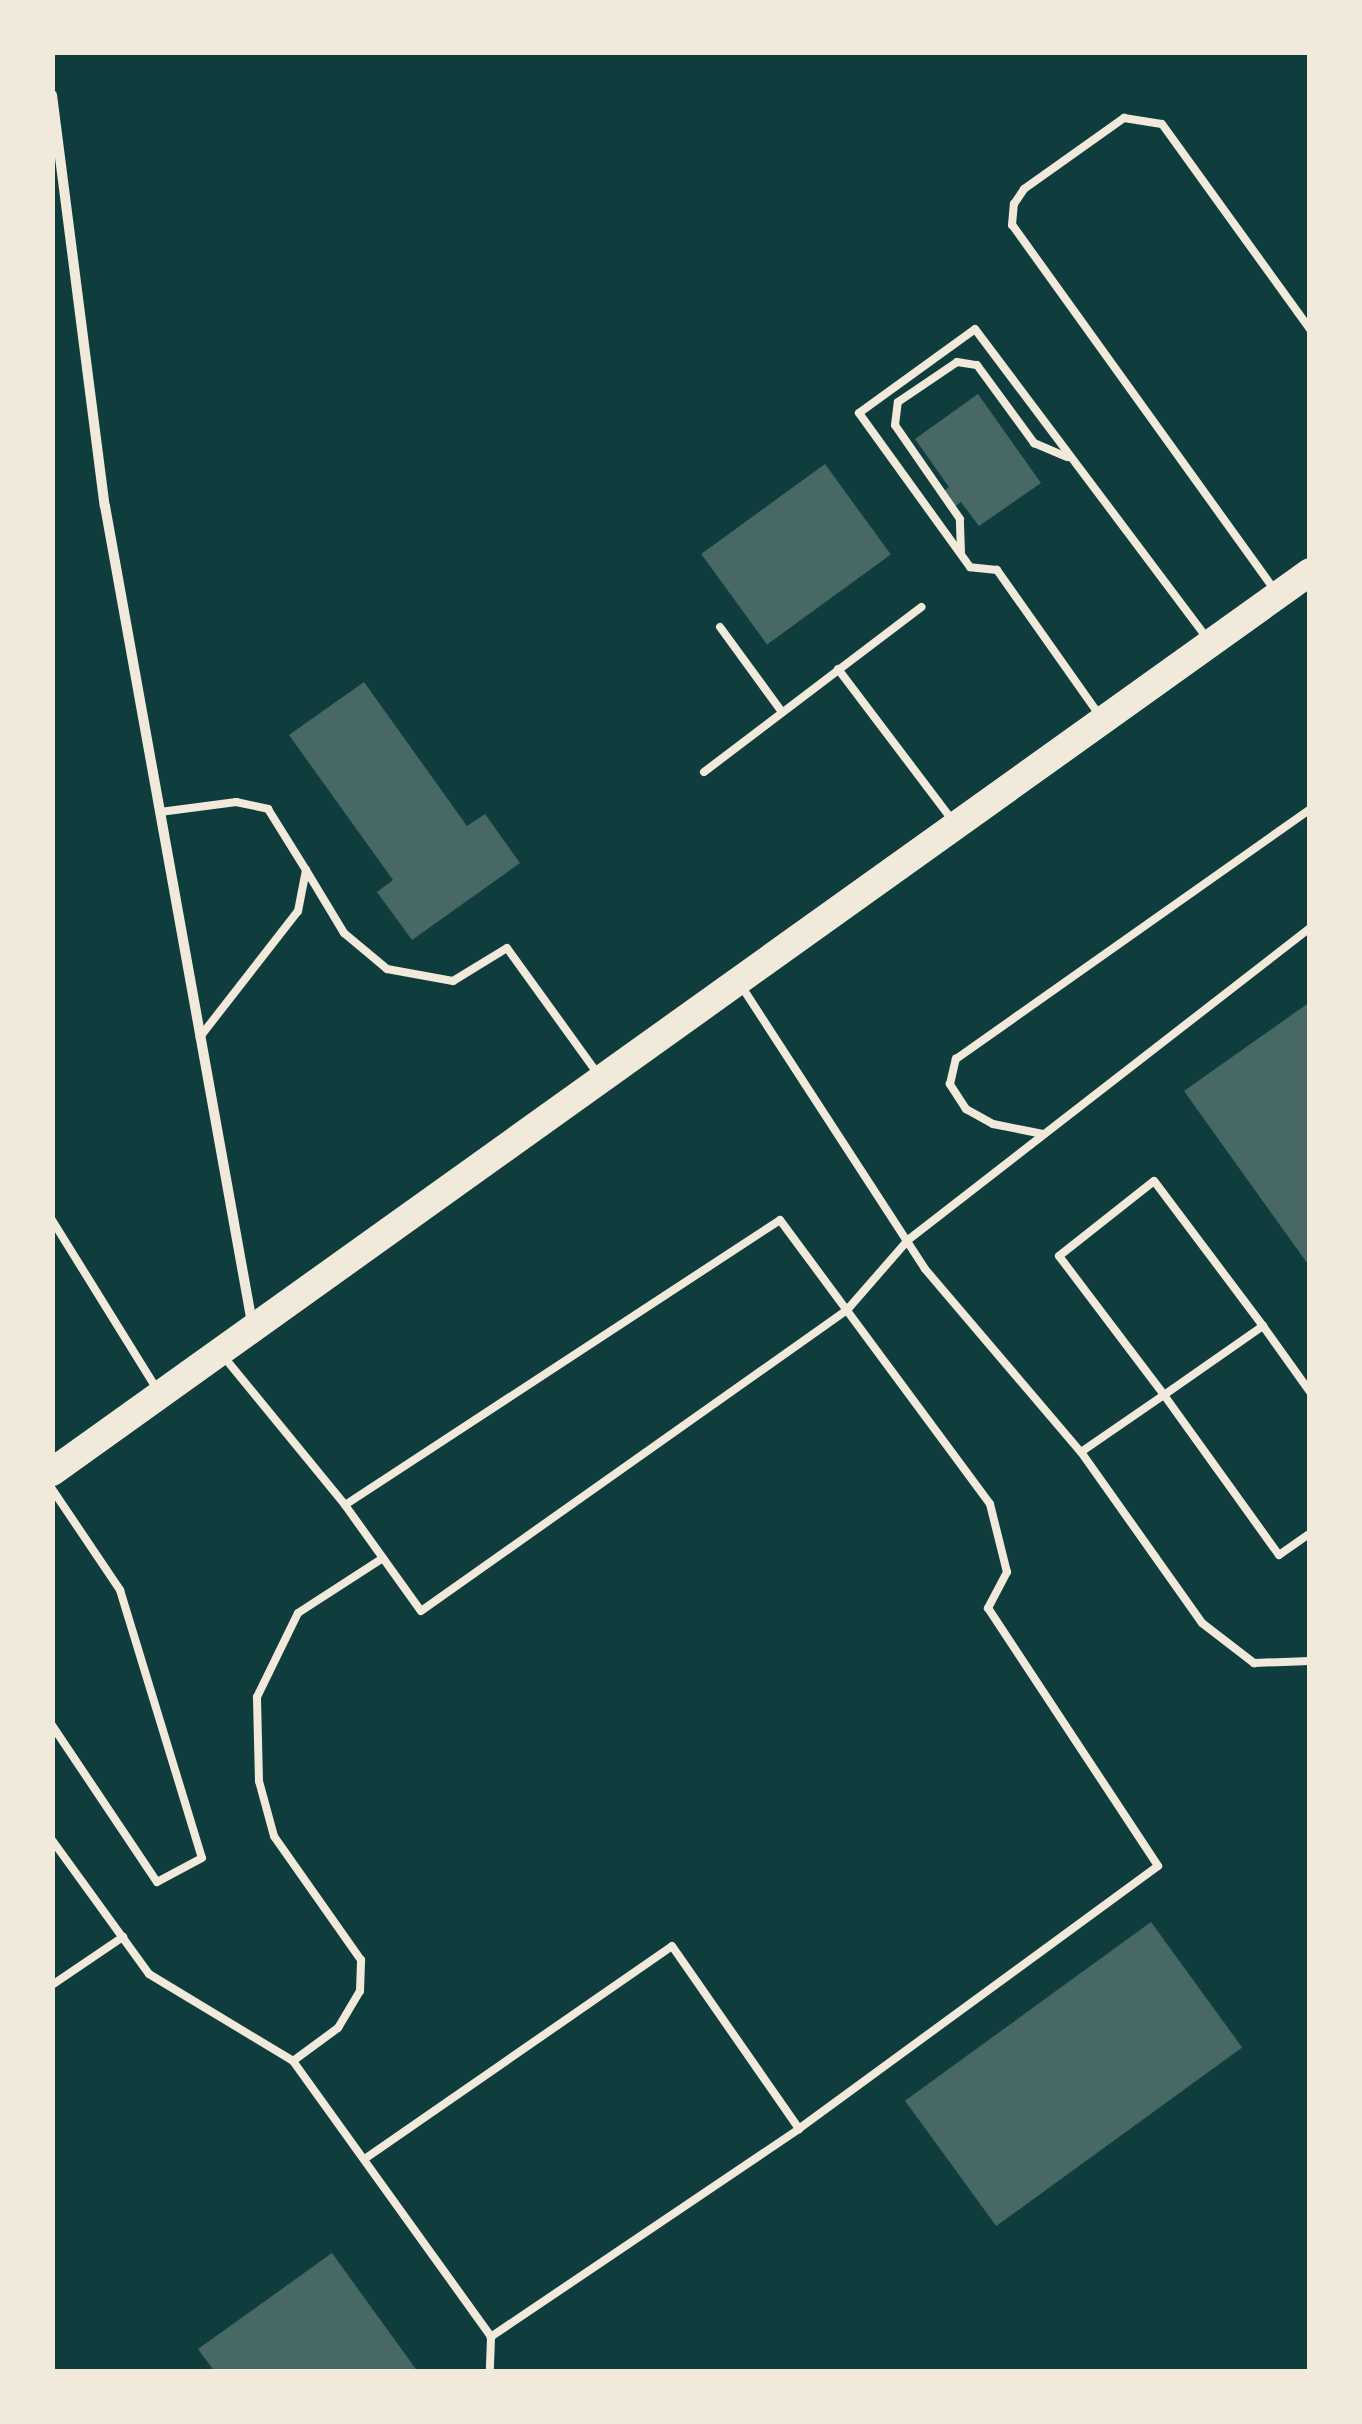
<!DOCTYPE html>
<style>
body{margin:0}
#map{position:relative;width:1362px;height:2424px;overflow:hidden;background:#0f3d3e;font-family:Commissioner,sans-serif}
div>[style]{position:absolute}
[style*='--x']{left:calc(var(--x)*1px);top:calc(var(--y)*1px);width:calc(var(--w)*1px);rotate:calc(var(--a)*1deg)}
.building>*{inset:0;background:#486865;transform-origin:0 0}
.service>*{height:8px;margin:-4px;padding:0 4px;transform-origin:4px;border-radius:4px;background:#f1e9da}
.minor>*{height:10px;margin:-5px;padding:0 5px;transform-origin:5px;border-radius:5px;background:#f1e9da}
.trunk>*{height:28px;margin:-14px;padding:0 14px;transform-origin:14px;border-radius:14px;background:#f1e9da}
span{translate:-50% -50%;white-space:nowrap;text-align:center;line-height:1.15;-webkit-text-stroke:9px #f1e9da;paint-order:stroke}
.frame{position:absolute;inset:0;border:55px solid #f1e9da;pointer-events:none}
</style>
<div id="map">
<div class="building">
<i style="clip-path:polygon(978px 394px,1041px 483px,979px 526px,961px 502px,954px 507px,943px 492px,949px 487px,915px 439px)"></i>
<i style="left:825px;top:464px;width:112px;height:153px;rotate:54deg"></i>
<i style="clip-path:polygon(364px 682px,467px 826px,485px 814px,520px 863px,412px 940px,377px 892px,393px 880px,289px 735px)"></i>
<i style="clip-path:polygon(1310px 1002px,1310px 1267px,1184px 1091px)"></i>
<i style="left:1151px;top:1922px;width:155px;height:304px;rotate:54deg"></i>
<i style="clip-path:polygon(332px 2253px,418px 2372px,215px 2372px,198px 2349px)"></i>
</div>
<div class="service">
<i style="--x:961;--y:553;--w:34;--a:-92"></i>
<i style="--x:960;--y:519;--w:114;--a:-124.7"></i>
<i style="--x:895;--y:425;--w:23;--a:-83"></i>
<i style="--x:898;--y:402;--w:71;--a:-34.1"></i>
<i style="--x:957;--y:362;--w:20;--a:9"></i>
<i style="--x:977;--y:365;--w:97;--a:53.8"></i>
<i style="--x:1034;--y:443;--w:36;--a:23"></i>
<i style="--x:1276;--y:592;--w:452;--a:-125.7"></i>
<i style="--x:1012;--y:225;--w:21;--a:-85"></i>
<i style="--x:1014;--y:204;--w:18;--a:-56"></i>
<i style="--x:1024;--y:189;--w:123;--a:-35.4"></i>
<i style="--x:1124;--y:118;--w:38;--a:9"></i>
<i style="--x:1162;--y:124;--w:253;--a:54.2"></i>
<i style="--x:720;--y:627;--w:105;--a:53.9"></i>
<i style="--x:838;--y:669;--w:191;--a:52.9"></i>
<i style="--x:1100;--y:716;--w:179;--a:-125.2"></i>
<i style="--x:997;--y:570;--w:27;--a:-174"></i>
<i style="--x:970;--y:567;--w:190;--a:-125.8"></i>
<i style="--x:859;--y:413;--w:143;--a:-35.9"></i>
<i style="--x:975;--y:329;--w:388;--a:53.1"></i>
<i style="--x:704;--y:772;--w:273;--a:-37.2"></i>
<i style="--x:160;--y:812;--w:77;--a:-7.5"></i>
<i style="--x:236;--y:802;--w:33;--a:12"></i>
<i style="--x:268;--y:809;--w:72;--a:58.1"></i>
<i style="--x:306;--y:870;--w:42;--a:101"></i>
<i style="--x:298;--y:911;--w:160;--a:127.9"></i>
<i style="--x:306;--y:870;--w:74;--a:58.9"></i>
<i style="--x:344;--y:933;--w:56;--a:39.9"></i>
<i style="--x:387;--y:969;--w:67;--a:10.3"></i>
<i style="--x:453;--y:981;--w:63;--a:-31.4"></i>
<i style="--x:507;--y:948;--w:155;--a:54.2"></i>
<i style="--x:740;--y:984;--w:340;--a:57"></i>
<i style="--x:925;--y:1269;--w:240;--a:49.6"></i>
<i style="--x:1081;--y:1452;--w:209;--a:54.7"></i>
<i style="--x:1202;--y:1623;--w:66;--a:37.6"></i>
<i style="--x:1254;--y:1663;--w:56;--a:-2"></i>
<i style="--x:1043;--y:1134;--w:51;--a:-168.7"></i>
<i style="--x:993;--y:1124;--w:31;--a:-151"></i>
<i style="--x:966;--y:1109;--w:30;--a:-123"></i>
<i style="--x:950;--y:1084;--w:26;--a:-77"></i>
<i style="--x:956;--y:1059;--w:433;--a:-35.2"></i>
<i style="--x:52;--y:1220;--w:201;--a:58.2"></i>
<i style="--x:1263;--y:1326;--w:81;--a:54.5"></i>
<i style="--x:224;--y:1357;--w:191;--a:50.7"></i>
<i style="--x:345;--y:1505;--w:520;--a:-33.23"></i>
<i style="--x:780;--y:1220;--w:353;--a:53.5"></i>
<i style="--x:990;--y:1504;--w:70;--a:76"></i>
<i style="--x:1007;--y:1572;--w:41;--a:117.8"></i>
<i style="--x:988;--y:1608;--w:309;--a:56.6"></i>
<i style="--x:1158;--y:1866;--w:445;--a:143.8"></i>
<i style="--x:799;--y:2129;--w:372;--a:146"></i>
<i style="--x:1081;--y:1452;--w:101;--a:-34.5"></i>
<i style="--x:1164;--y:1395;--w:121;--a:-34.9"></i>
<i style="--x:1263;--y:1326;--w:181;--a:-126.9"></i>
<i style="--x:1154;--y:1181;--w:121;--a:141.7"></i>
<i style="--x:1059;--y:1256;--w:174;--a:52.9"></i>
<i style="--x:1164;--y:1395;--w:197;--a:54.3"></i>
<i style="--x:1279;--y:1555;--w:38;--a:-35"></i>
<i style="--x:52;--y:1489;--w:122;--a:56"></i>
<i style="--x:120;--y:1590;--w:280;--a:73"></i>
<i style="--x:202;--y:1858;--w:51;--a:151.9"></i>
<i style="--x:157;--y:1882;--w:189;--a:-123.8"></i>
<i style="--x:345;--y:1505;--w:130;--a:54.4"></i>
<i style="--x:421;--y:1611;--w:522;--a:-35.24"></i>
<i style="--x:847;--y:1310;--w:93;--a:-48.9"></i>
<i style="--x:908;--y:1240;--w:509;--a:-37.82"></i>
<i style="--x:52;--y:1840;--w:165;--a:54.1"></i>
<i style="--x:149;--y:1974;--w:168;--a:31.1"></i>
<i style="--x:293;--y:2061;--w:340;--a:54.3"></i>
<i style="--x:491;--y:2337;--w:35;--a:92"></i>
<i style="--x:52;--y:1985;--w:86;--a:-34.1"></i>
<i style="--x:293;--y:2061;--w:56;--a:-36.3"></i>
<i style="--x:338;--y:2028;--w:43;--a:-59.3"></i>
<i style="--x:360;--y:1991;--w:31;--a:-88"></i>
<i style="--x:361;--y:1960;--w:151;--a:-125.1"></i>
<i style="--x:274;--y:1836;--w:57;--a:-105.3"></i>
<i style="--x:259;--y:1781;--w:84;--a:-91.4"></i>
<i style="--x:257;--y:1697;--w:93;--a:-64"></i>
<i style="--x:298;--y:1613;--w:101;--a:-32.9"></i>
<i style="--x:366;--y:2158;--w:372;--a:-34.7"></i>
<i style="--x:672;--y:1946;--w:223;--a:55.2"></i>
</div>
<div class="minor">
<i style="--x:52;--y:95;--w:414;--a:82.7"></i>
<i style="--x:105;--y:506;--w:830;--a:79.8"></i>
</div>
<div class="trunk">
<i style="--x:52;--y:1472;--w:1547;--a:-35.58"></i>
</div>
<div class="frame"></div>
</div>
